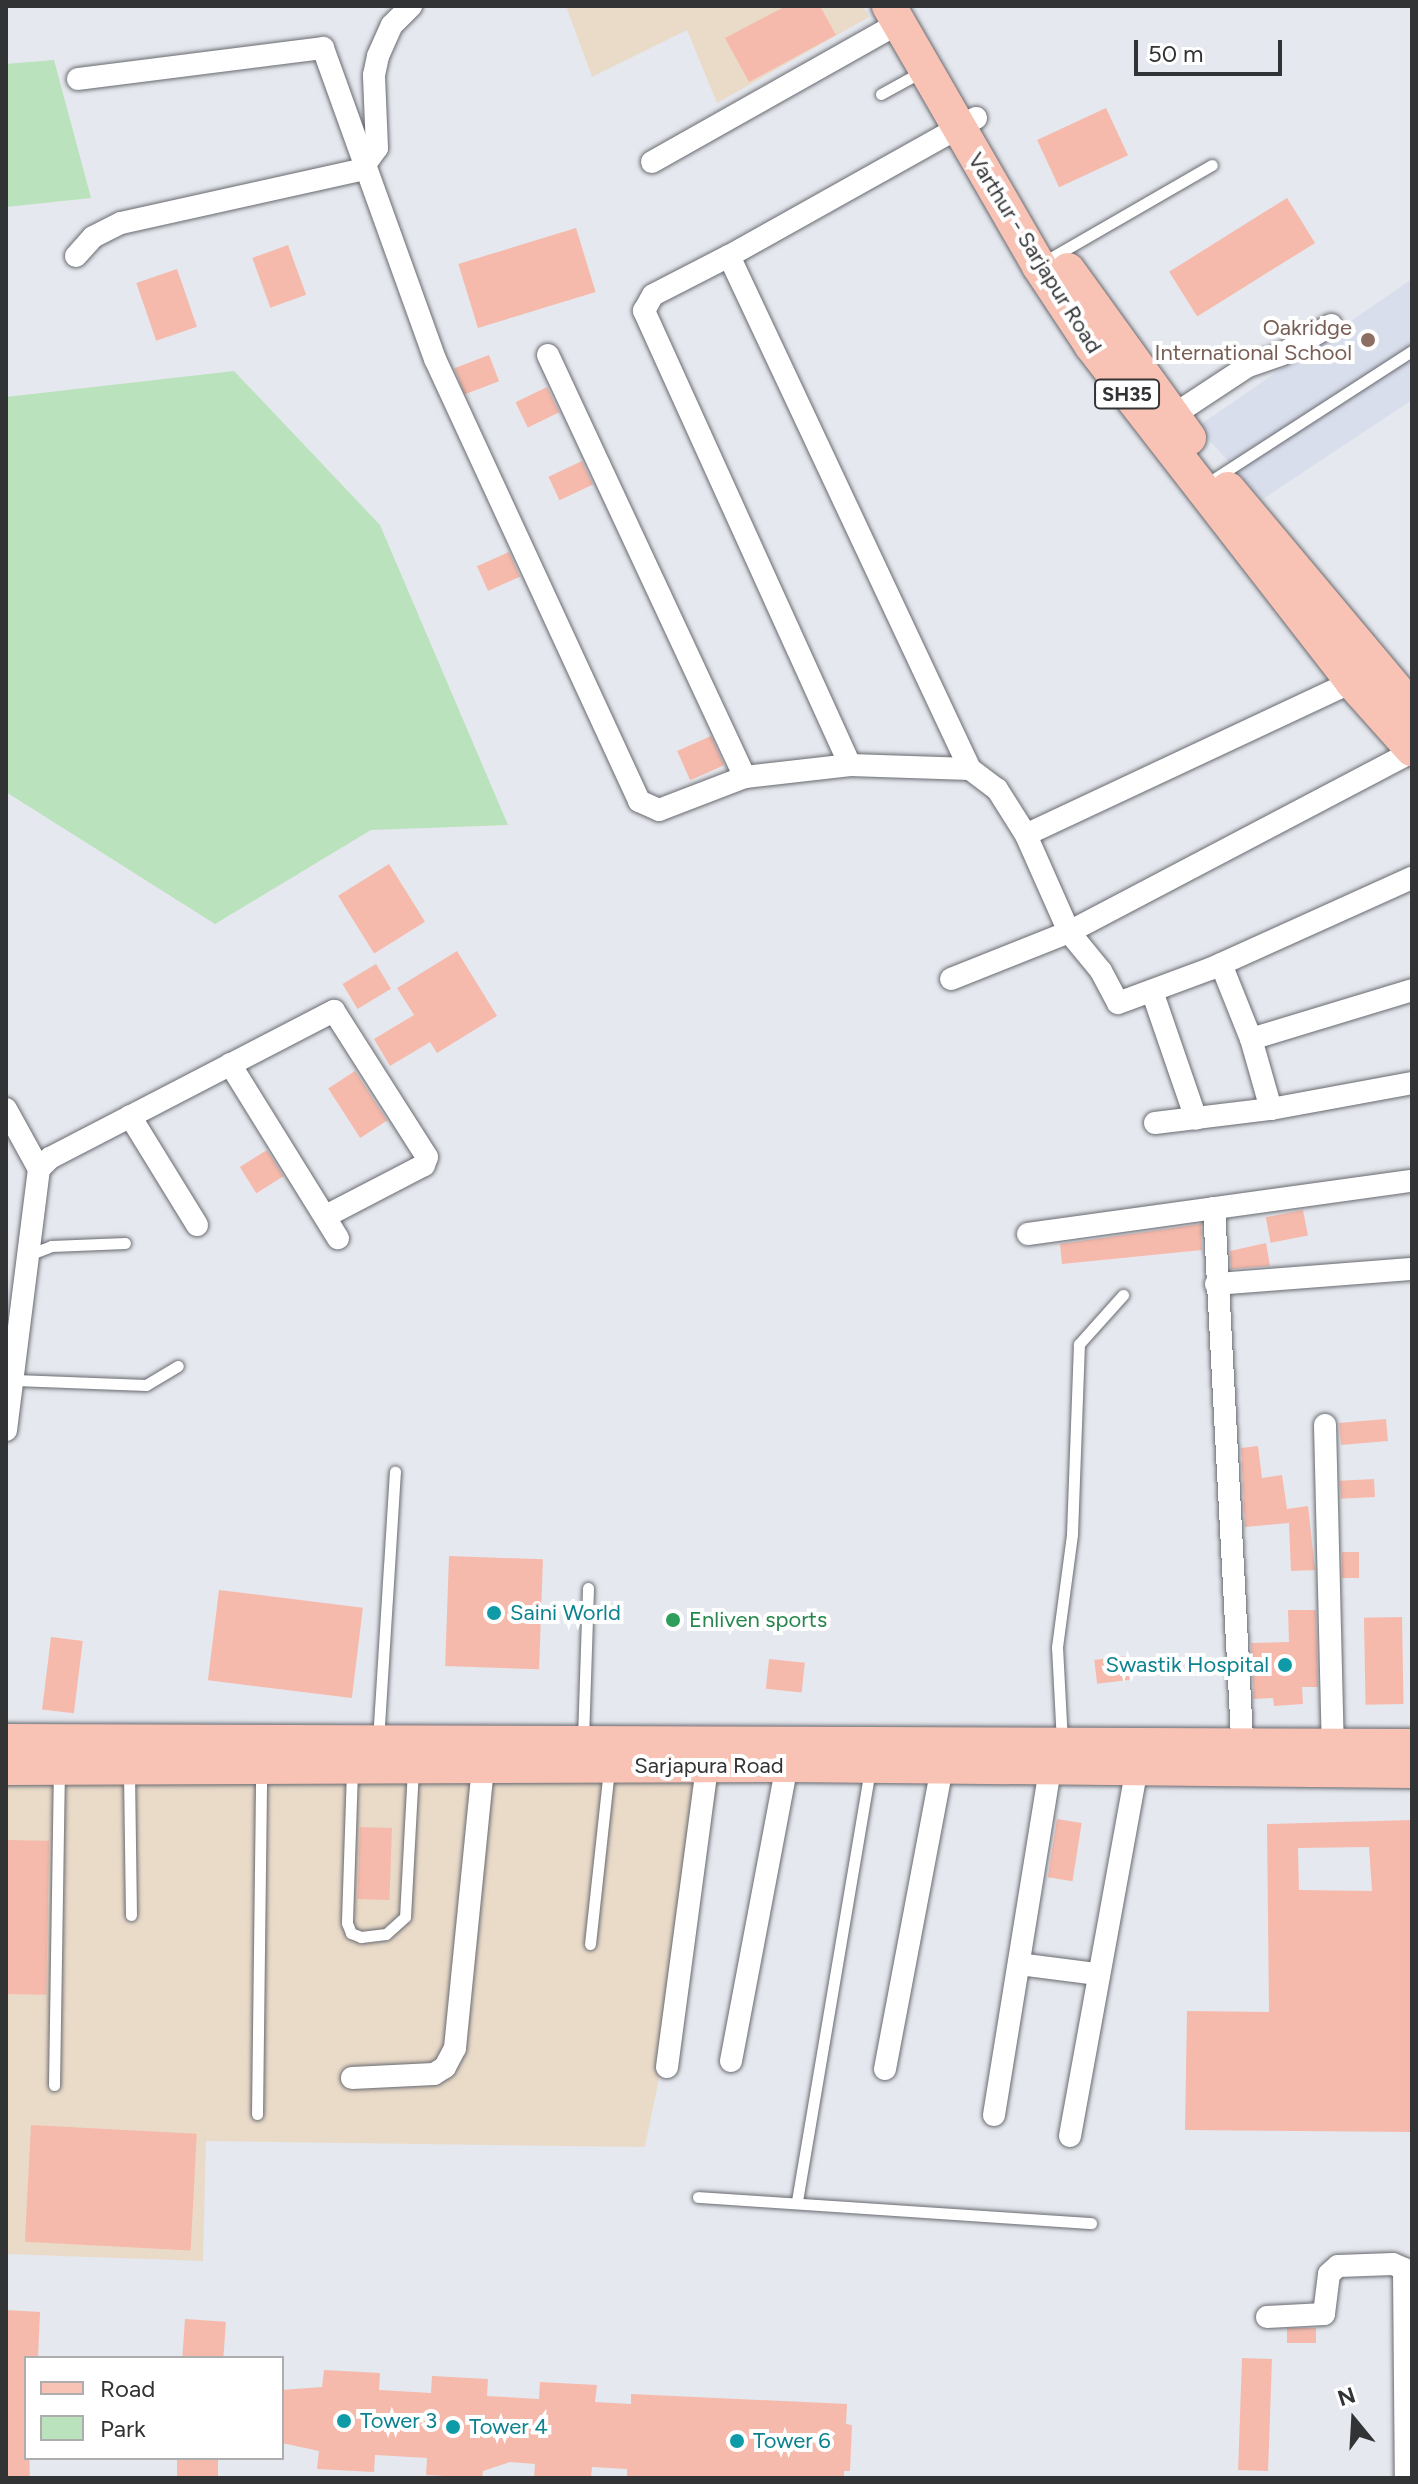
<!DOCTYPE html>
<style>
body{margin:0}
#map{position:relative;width:1418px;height:2484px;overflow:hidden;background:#e5e8ee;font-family:Figtree,sans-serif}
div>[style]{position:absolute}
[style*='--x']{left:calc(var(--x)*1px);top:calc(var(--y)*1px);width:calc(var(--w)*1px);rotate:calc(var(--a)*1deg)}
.industrial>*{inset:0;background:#eadbc9}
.built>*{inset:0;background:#d9deec}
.green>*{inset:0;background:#bae2bc}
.building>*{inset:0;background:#f6baac;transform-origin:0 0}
.roads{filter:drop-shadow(0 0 2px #686a70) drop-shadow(0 0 2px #686a70)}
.service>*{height:11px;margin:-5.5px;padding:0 5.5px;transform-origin:5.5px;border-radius:5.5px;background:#fff}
.minor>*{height:22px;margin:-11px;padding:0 11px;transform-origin:11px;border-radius:11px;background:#fff}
.primary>*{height:34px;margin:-17px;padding:0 17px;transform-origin:17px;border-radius:17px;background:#f8c3b5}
.dots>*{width:22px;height:22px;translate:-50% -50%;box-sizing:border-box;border:4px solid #fff;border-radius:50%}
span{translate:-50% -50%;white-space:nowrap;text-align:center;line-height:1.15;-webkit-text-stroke:8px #fff;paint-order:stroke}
.shield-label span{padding:2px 6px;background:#fff;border:2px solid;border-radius:6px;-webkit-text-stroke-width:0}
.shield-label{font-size:20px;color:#323335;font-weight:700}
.street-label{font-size:22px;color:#323335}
.education-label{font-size:22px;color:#785e54}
.right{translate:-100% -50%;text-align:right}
.culture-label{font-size:22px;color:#0d838f}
.left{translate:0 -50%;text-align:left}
.leisure-label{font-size:22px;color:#27864d}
.frame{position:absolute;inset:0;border:8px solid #323335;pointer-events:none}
.legend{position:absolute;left:24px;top:2356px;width:260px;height:104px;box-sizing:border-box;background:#fff;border:2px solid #adadae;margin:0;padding:10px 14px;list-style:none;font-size:24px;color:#323335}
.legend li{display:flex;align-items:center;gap:16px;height:40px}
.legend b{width:40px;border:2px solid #adadae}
.north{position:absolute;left:1314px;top:2380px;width:80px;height:80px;-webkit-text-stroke:6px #fff;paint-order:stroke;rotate:342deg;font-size:22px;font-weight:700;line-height:32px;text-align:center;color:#323335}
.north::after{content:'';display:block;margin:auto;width:28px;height:36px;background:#323335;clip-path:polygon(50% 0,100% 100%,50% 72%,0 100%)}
.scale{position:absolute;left:1134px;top:40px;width:148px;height:36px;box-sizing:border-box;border:4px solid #323335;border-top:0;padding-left:10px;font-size:24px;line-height:28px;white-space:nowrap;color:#323335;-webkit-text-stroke:6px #fff;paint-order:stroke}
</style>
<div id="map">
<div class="industrial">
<i style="clip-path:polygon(566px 6px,863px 6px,869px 17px,717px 103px,687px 30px,592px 77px)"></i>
<i style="clip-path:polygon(6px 1776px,719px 1782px,645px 2147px,206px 2141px,203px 2261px,6px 2254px)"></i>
</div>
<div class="built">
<i style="clip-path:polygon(1412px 279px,1412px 400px,1263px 499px,1197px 427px)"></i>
</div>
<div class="green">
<i style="clip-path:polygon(54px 60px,91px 198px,6px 207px,6px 64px)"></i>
<i style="clip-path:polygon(234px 371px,380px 525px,508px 825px,371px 830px,215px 924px,6px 792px,6px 397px)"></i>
</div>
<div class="building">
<i style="clip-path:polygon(786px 6px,820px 6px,836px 35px,749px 82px,725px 38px)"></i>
<i style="left:1106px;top:108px;width:52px;height:76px;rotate:65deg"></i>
<i style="left:1287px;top:198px;width:53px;height:139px;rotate:58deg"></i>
<i style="left:576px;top:228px;width:67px;height:123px;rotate:73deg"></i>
<i style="left:288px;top:245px;width:53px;height:38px;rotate:70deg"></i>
<i style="left:177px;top:269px;width:61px;height:43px;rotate:71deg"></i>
<i style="left:489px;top:355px;width:28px;height:37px;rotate:69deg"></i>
<i style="left:547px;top:387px;width:28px;height:35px;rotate:64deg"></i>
<i style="left:582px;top:461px;width:26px;height:37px;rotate:65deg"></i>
<i style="left:509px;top:552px;width:27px;height:35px;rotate:66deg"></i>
<i style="left:711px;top:736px;width:32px;height:37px;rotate:66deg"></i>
<i style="left:389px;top:864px;width:68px;height:60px;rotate:58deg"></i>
<i style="clip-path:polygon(457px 951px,497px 1016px,437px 1053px,430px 1042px,390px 1066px,374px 1039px,414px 1015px,397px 988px)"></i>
<i style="left:376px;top:964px;width:29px;height:39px;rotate:59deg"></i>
<i style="left:355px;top:1071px;width:59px;height:32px;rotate:57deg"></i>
<i style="left:267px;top:1150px;width:31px;height:32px;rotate:58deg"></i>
<i style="left:1303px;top:1210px;width:26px;height:38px;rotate:79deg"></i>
<i style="clip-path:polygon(1201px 1224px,1202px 1250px,1062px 1264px,1060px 1244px)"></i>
<i style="clip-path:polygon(1266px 1243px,1270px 1266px,1231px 1269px,1230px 1251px)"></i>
<i style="left:1386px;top:1419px;width:22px;height:47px;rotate:85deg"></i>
<i style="clip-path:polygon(1258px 1446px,1262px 1478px,1282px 1475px,1287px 1509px,1308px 1506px,1315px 1570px,1291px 1571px,1289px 1523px,1245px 1527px,1241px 1448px)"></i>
<i style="left:1374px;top:1479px;width:18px;height:34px;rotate:87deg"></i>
<i style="left:1342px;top:1552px;width:17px;height:26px"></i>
<i style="left:449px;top:1556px;width:94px;height:110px;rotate:2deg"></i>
<i style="left:219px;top:1590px;width:145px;height:91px;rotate:7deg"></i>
<i style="clip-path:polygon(1288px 1610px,1316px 1610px,1318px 1687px,1302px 1687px,1303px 1704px,1274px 1706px,1273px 1698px,1254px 1699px,1251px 1643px,1289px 1642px)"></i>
<i style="left:1402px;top:1617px;width:87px;height:38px;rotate:89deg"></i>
<i style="left:51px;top:1637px;width:32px;height:73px;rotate:7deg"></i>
<i style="left:1127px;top:1656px;width:24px;height:33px;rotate:83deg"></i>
<i style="left:769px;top:1659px;width:36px;height:30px;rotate:6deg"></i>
<i style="left:1057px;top:1819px;width:25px;height:59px;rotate:9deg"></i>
<i style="clip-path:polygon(evenodd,1412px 1820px,1412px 2132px,1185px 2130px,1187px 2011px,1269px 2012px,1267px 1824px,1412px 1820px,1369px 1847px,1372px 1891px,1299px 1890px,1298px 1848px,1369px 1847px)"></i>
<i style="left:360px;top:1827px;width:32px;height:72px;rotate:2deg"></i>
<i style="left:6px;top:1840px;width:43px;height:154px;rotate:1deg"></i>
<i style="left:31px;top:2125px;width:166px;height:117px;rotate:3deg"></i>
<i style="clip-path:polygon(6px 2310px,40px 2312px,38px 2358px,26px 2358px,30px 2478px,6px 2478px)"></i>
<i style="left:185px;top:2319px;width:41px;height:39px;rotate:4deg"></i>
<i style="left:1316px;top:2328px;width:15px;height:29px;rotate:90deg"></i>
<i style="left:1242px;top:2358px;width:30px;height:112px;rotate:2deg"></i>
<i style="clip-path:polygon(324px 2370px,380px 2373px,379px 2390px,431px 2393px,432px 2376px,488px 2379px,487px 2396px,539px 2399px,540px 2382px,597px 2385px,595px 2402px,631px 2404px,631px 2394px,847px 2404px,846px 2424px,852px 2425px,850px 2471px,844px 2471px,844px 2478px,627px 2478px,627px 2469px,592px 2467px,591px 2478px,534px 2478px,535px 2464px,510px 2462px,483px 2471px,482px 2478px,426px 2475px,427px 2458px,375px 2455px,374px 2472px,317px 2469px,319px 2451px,282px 2443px,282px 2390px,322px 2387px)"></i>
<i style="left:177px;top:2458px;width:41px;height:20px"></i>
</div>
<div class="roads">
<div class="service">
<i style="--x:881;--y:94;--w:48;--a:-28.7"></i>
<i style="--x:1042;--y:263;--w:196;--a:-30"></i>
<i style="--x:1203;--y:486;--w:249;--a:-32.9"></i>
<i style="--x:28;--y:1255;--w:25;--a:-21"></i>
<i style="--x:51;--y:1246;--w:74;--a:-2.3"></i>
<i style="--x:15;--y:1380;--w:131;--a:2.2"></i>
<i style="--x:146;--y:1385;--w:37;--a:-31"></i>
<i style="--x:583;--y:1739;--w:151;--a:-88.1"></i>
<i style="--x:378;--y:1741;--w:270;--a:-86.4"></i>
<i style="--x:1062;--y:1742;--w:95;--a:-93"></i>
<i style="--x:1057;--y:1647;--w:114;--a:-82.4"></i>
<i style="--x:1072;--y:1534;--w:190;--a:-87.9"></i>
<i style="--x:1079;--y:1344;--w:66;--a:-48.1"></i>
<i style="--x:352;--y:1770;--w:153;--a:91.9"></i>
<i style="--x:347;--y:1923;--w:11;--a:68"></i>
<i style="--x:351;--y:1933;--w:11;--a:22"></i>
<i style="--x:361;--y:1937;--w:25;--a:-7"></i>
<i style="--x:386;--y:1934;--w:25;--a:-42"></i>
<i style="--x:405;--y:1917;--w:148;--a:-86.9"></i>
<i style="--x:129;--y:1772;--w:143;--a:89.2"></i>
<i style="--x:590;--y:1944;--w:175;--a:-83.8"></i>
<i style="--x:54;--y:2085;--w:313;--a:-89.1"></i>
<i style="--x:257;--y:2114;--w:342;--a:-89.3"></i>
<i style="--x:698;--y:2197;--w:394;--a:3.8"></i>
<i style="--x:797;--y:2201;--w:436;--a:-80.4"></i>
</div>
<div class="minor">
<i style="--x:78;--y:79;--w:247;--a:-7.2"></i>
<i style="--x:323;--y:48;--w:331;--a:70.2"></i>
<i style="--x:435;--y:359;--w:487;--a:65.2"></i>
<i style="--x:639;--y:801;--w:22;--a:24"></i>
<i style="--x:659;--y:810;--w:92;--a:-21"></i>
<i style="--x:745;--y:777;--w:106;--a:-6.5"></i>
<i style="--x:850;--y:765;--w:120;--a:1.9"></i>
<i style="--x:970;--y:769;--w:34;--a:37"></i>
<i style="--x:997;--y:789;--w:54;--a:57.8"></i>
<i style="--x:652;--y:162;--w:283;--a:-29.4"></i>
<i style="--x:76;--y:256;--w:25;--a:-48"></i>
<i style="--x:93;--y:237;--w:31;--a:-27"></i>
<i style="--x:121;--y:223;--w:246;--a:-12.5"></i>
<i style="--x:361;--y:170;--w:27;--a:-54"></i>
<i style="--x:377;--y:148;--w:73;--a:-92.4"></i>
<i style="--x:374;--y:75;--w:19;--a:-78"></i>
<i style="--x:378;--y:56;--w:34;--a:-66"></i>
<i style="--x:392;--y:25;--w:27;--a:-45"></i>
<i style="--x:729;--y:256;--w:283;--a:-29.2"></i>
<i style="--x:548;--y:355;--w:466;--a:65"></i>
<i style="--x:1163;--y:422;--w:102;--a:-33.4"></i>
<i style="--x:1248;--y:366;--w:36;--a:-19"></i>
<i style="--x:1282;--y:354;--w:57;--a:-30.6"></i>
<i style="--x:1352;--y:682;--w:360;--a:154.9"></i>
<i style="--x:1026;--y:835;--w:106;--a:66.1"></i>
<i style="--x:1069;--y:932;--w:50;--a:50.6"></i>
<i style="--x:1101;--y:971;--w:36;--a:62"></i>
<i style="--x:1118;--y:1003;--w:98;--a:-20.3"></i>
<i style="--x:1210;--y:969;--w:222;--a:-24.3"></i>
<i style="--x:850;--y:765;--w:499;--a:-114.4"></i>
<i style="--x:644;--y:311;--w:18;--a:-61"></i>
<i style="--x:653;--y:295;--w:85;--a:-27.2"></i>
<i style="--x:729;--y:256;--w:567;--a:64.84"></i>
<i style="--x:1221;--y:964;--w:81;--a:68.2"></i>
<i style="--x:951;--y:979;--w:127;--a:-21.7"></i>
<i style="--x:1069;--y:932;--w:387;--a:-27.7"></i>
<i style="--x:1152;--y:991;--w:135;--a:71"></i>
<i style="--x:230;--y:1064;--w:205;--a:58.2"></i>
<i style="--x:6;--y:1109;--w:68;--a:61.2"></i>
<i style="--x:1271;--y:1109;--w:73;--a:-105.9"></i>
<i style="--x:1251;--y:1039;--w:168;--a:-16.9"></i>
<i style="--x:130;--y:1116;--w:128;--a:58.4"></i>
<i style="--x:1155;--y:1123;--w:117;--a:-6.9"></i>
<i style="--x:1271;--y:1109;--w:143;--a:-10.4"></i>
<i style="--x:1214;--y:1208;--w:549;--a:86.97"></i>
<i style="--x:1028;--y:1234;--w:388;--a:-7.9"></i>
<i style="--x:1216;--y:1284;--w:197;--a:-4.4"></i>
<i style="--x:1325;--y:1425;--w:322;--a:88.6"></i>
<i style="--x:6;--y:1430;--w:263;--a:-82.8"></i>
<i style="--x:39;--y:1169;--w:16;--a:-45"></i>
<i style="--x:50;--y:1158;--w:320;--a:-27.4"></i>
<i style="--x:334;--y:1011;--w:173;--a:57.5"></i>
<i style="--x:427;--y:1157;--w:9;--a:111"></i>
<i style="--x:424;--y:1165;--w:110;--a:152.5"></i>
<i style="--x:1019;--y:1964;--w:78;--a:7.4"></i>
<i style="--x:731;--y:2061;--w:301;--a:-79.3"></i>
<i style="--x:667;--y:2067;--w:304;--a:-82.4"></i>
<i style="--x:885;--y:2069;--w:307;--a:-79.3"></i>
<i style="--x:352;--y:2078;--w:82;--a:-2.8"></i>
<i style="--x:434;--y:2074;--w:13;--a:-32"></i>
<i style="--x:445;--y:2067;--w:21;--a:-62"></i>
<i style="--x:455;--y:2048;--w:283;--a:-84.3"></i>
<i style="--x:994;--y:2115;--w:351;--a:-80.8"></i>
<i style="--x:1070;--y:2136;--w:373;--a:-79.7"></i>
<i style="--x:1267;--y:2317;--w:57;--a:-3"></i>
<i style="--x:1324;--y:2314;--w:40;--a:-82.9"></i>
<i style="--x:1329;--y:2274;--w:12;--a:-42"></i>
<i style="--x:1338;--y:2266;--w:55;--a:-2.1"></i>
<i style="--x:1393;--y:2264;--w:12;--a:24"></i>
<i style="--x:1404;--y:2269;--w:209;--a:89.5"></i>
</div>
<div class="primary">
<i style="--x:889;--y:6;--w:300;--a:60"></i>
<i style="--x:1039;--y:266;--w:95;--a:56.6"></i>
<i style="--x:1091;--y:345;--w:426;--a:52.2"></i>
<i style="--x:1352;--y:682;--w:90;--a:48.2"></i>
<i style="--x:1068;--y:270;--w:207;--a:54.2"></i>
<i style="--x:1228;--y:489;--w:286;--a:50"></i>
<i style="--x:6;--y:1741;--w:1406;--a:0.2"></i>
<i style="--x:6;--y:1768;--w:781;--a:-0.22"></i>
<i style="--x:787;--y:1765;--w:625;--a:0.55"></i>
</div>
</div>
<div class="dots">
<i style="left:1368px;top:340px;background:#8d6e63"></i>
<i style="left:494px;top:1613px;background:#0f9aa8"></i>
<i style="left:673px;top:1620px;background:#2e9e5b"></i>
<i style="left:1285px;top:1665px;background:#0f9aa8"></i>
<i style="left:344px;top:2421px;background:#0f9aa8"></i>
<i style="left:453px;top:2427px;background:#0f9aa8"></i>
<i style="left:737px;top:2441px;background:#0f9aa8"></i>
</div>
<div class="shield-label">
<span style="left:1127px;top:394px">SH35</span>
</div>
<div class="street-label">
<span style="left:1035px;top:253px;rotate:58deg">Varthur - Sarjapur Road</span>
<span style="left:709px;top:1766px">Sarjapura Road</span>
</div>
<div class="education-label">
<span class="right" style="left:1352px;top:340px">Oakridge<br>International School</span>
</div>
<div class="culture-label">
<span class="left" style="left:510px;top:1613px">Saini World</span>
<span class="right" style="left:1269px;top:1665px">Swastik Hospital</span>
<span class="left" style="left:360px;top:2421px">Tower 3</span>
<span class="left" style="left:469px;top:2427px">Tower 4</span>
<span class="left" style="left:753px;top:2441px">Tower 6</span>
</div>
<div class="leisure-label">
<span class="left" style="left:689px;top:1620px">Enliven sports</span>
</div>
<div class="frame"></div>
<ul class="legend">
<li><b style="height:10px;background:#f8c3b5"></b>Road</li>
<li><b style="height:22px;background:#bae2bc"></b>Park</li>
</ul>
<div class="north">N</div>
<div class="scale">50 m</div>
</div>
